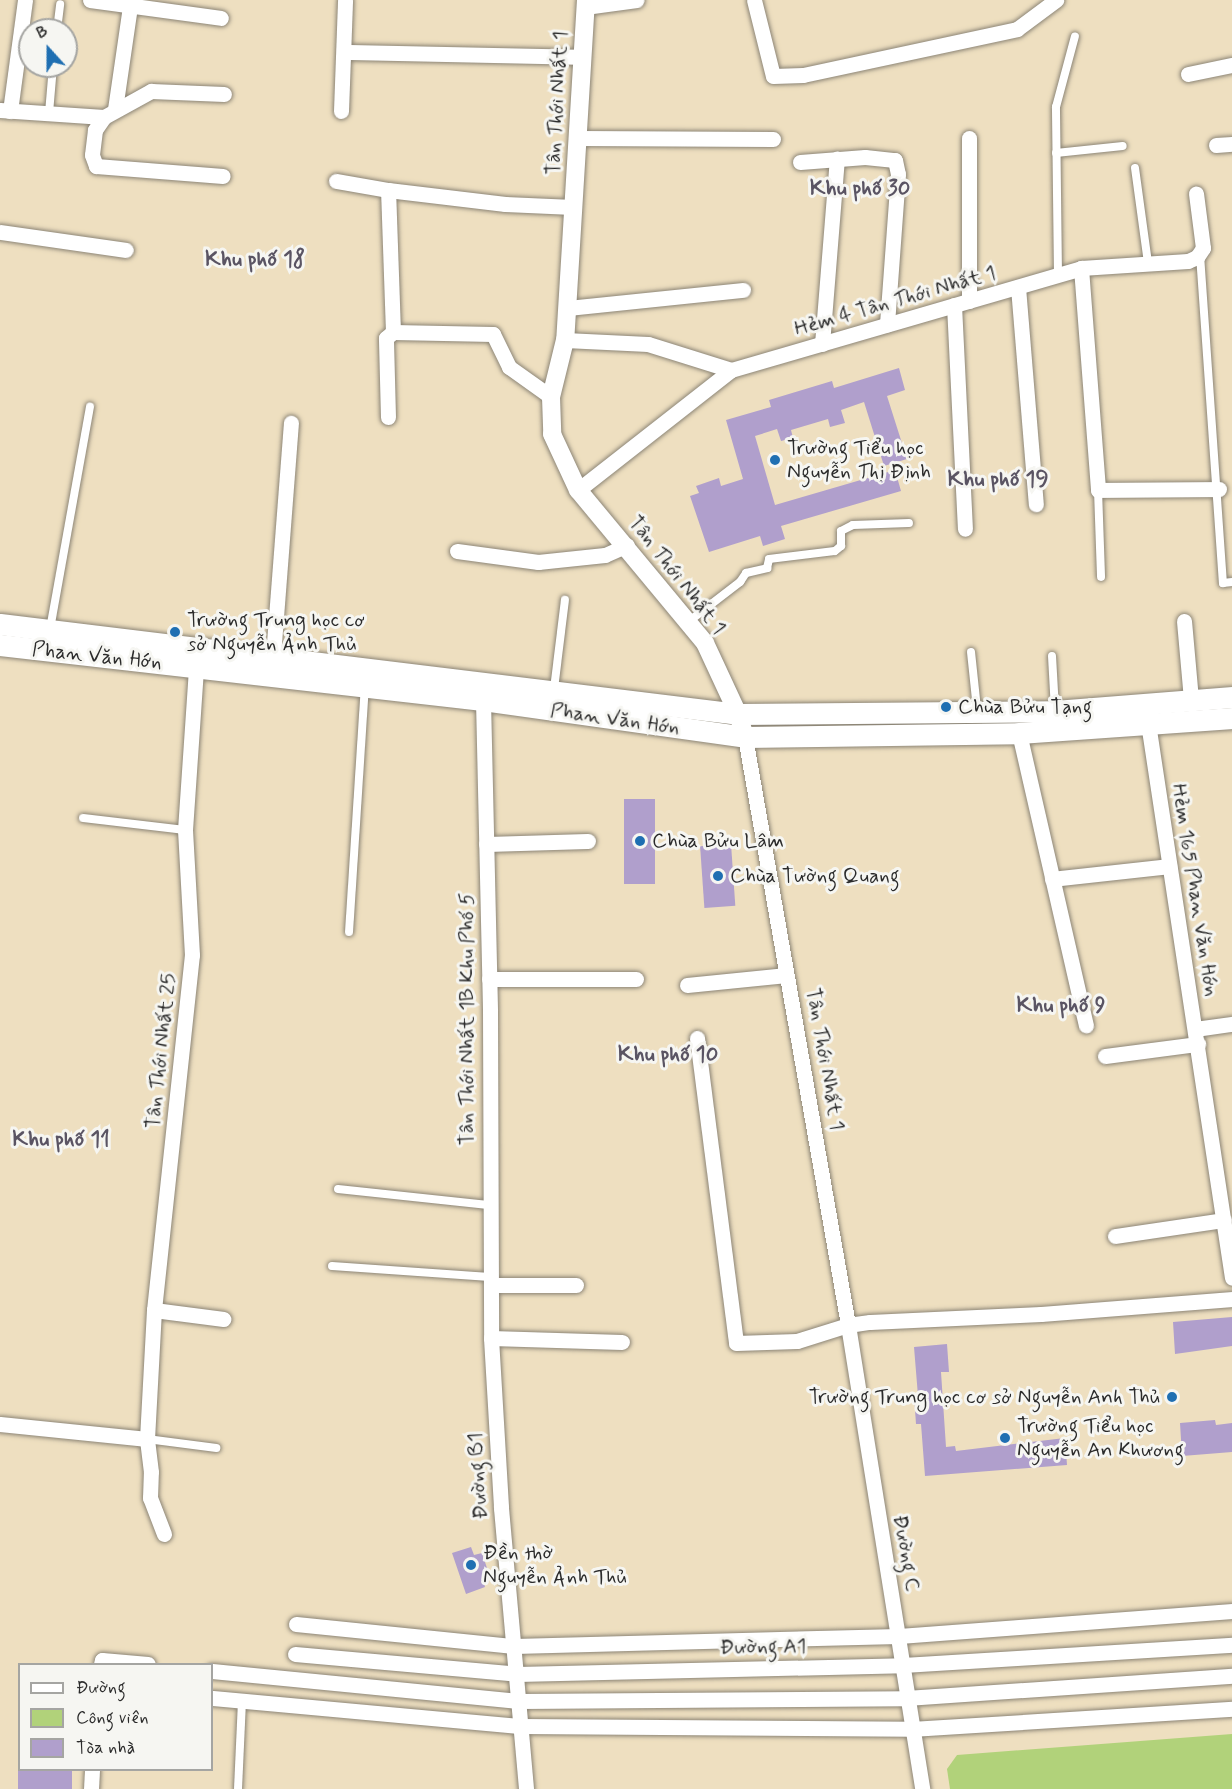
<!DOCTYPE html>
<meta charset="utf-8">
<style>
body{margin:0}
#map{position:relative;width:1232px;height:1789px;overflow:hidden;background:#eedfc0;font-family:Mynerve,sans-serif}
div>[style]{position:absolute}
[style*='--x']{left:calc(var(--x)*1px);top:calc(var(--y)*1px);width:calc(var(--w)*1px);rotate:calc(var(--a)*1deg)}
.green>*{inset:0;background:#b1d27a}
.building>*{inset:0;background:#b09fcc;transform-origin:0 0}
.roads{filter:drop-shadow(0 0 2px #8c8576) drop-shadow(0 0 2px #8c8576)}
.service>*{height:8px;margin:-4px;padding:0 4px;transform-origin:4px;border-radius:4px;background:#fff}
.minor>*{height:15px;margin:-7.5px;padding:0 7.5px;transform-origin:7.5px;border-radius:7.5px;background:#fff}
.tertiary>*{height:18px;margin:-9px;padding:0 9px;transform-origin:9px;border-radius:9px;background:#fff}
.secondary>*{height:21px;margin:-10.5px;padding:0 10.5px;transform-origin:10.5px;border-radius:10.5px;background:#fff}
.dots>*{width:16px;height:16px;translate:-50% -50%;box-sizing:border-box;border:3px solid #f6f6f2;border-radius:50%}
span{translate:-50% -50%;white-space:nowrap;text-align:center;line-height:1.15;-webkit-text-stroke:6px #f6f6f2;paint-order:stroke}
.street-label{font-size:21px;color:#2b2b2b}
.poi-label{font-size:21px;color:#2b2b2b}
.left{translate:0 -50%;text-align:left}
.right{translate:-100% -50%;text-align:right}
.neighbourhood-label{font-size:22px;color:#5a5463;font-weight:700}
.legend{position:absolute;left:18px;top:1663px;width:195px;height:108px;box-sizing:border-box;background:#f6f6f2;border:2px solid #a5a5a2;margin:0;padding:8px 10px;list-style:none;font-size:18px;color:#2b2b2b}
.legend li{display:flex;align-items:center;gap:12px;height:30px}
.legend b{width:30px;border:2px solid #a5a5a2}
.north{position:absolute;left:18px;top:18px;width:60px;height:60px;box-sizing:border-box;background:#f6f6f2;border:2px solid #a5a5a2;border-radius:50%;rotate:339deg;font-size:16px;font-weight:700;line-height:24px;text-align:center;color:#2b2b2b}
.north::after{content:'';display:block;margin:auto;width:21px;height:27px;background:#1f6fb2;clip-path:polygon(50% 0,100% 100%,50% 72%,0 100%)}
</style>
<div id="map">
<div class="green">
<i style="clip-path:polygon(1232px 1734px,1232px 1789px,950px 1789px,947px 1769px,957px 1755px)"></i>
</div>
<div class="building">
<i style="clip-path:polygon(899px 368px,905px 390px,887px 396px,907px 459px,884px 466px,864px 402px,841px 410px,845px 423px,830px 427px,828px 419px,791px 430px,793px 438px,781px 441px,777px 429px,755px 436px,775px 505px,895px 470px,901px 491px,781px 526px,785px 539px,763px 546px,760px 536px,709px 552px,690px 496px,699px 493px,696px 486px,719px 478px,721px 486px,743px 479px,726px 420px,771px 407px,769px 400px,832px 381px,834px 388px)"></i>
<i style="left:624px;top:799px;width:31px;height:85px"></i>
<i style="left:731px;top:844px;width:62px;height:31px;rotate:86deg"></i>
<i style="clip-path:polygon(1232px 1317px,1232px 1346px,1175px 1354px,1173px 1322px)"></i>
<i style="clip-path:polygon(947px 1344px,949px 1372px,941px 1372px,946px 1447px,955px 1446px,956px 1451px,1065px 1438px,1067px 1465px,925px 1476px,921px 1424px,916px 1424px,914px 1396px,918px 1396px,914px 1347px)"></i>
<i style="clip-path:polygon(1215px 1420px,1216px 1425px,1232px 1423px,1232px 1452px,1182px 1456px,1180px 1423px)"></i>
<i style="clip-path:polygon(471px 1547px,474px 1555px,482px 1553px,489px 1574px,482px 1577px,485px 1587px,466px 1594px,452px 1553px)"></i>
<i style="left:18px;top:1770px;width:54px;height:19px"></i>
</div>
<div class="roads">
<div class="service">
<i style="--x:57;--y:30;--w:26;--a:-83"></i>
<i style="--x:49;--y:113;--w:47;--a:-85.1"></i>
<i style="--x:1056;--y:153;--w:67;--a:-6"></i>
<i style="--x:1135;--y:168;--w:96;--a:82.2"></i>
<i style="--x:1200;--y:255;--w:329;--a:86"></i>
<i style="--x:1223;--y:583;--w:9;--a:-6"></i>
<i style="--x:1058;--y:275;--w:168;--a:-90.7"></i>
<i style="--x:1056;--y:107;--w:73;--a:-75"></i>
<i style="--x:1098;--y:490;--w:87;--a:88"></i>
<i style="--x:688;--y:622;--w:66;--a:-37.6"></i>
<i style="--x:740;--y:582;--w:11;--a:-56"></i>
<i style="--x:746;--y:573;--w:22;--a:-13"></i>
<i style="--x:767;--y:568;--w:9;--a:-77"></i>
<i style="--x:769;--y:559;--w:66;--a:-6.9"></i>
<i style="--x:835;--y:551;--w:8;--a:-40"></i>
<i style="--x:841;--y:546;--w:15;--a:-90"></i>
<i style="--x:841;--y:531;--w:13;--a:-27"></i>
<i style="--x:853;--y:525;--w:56;--a:-2"></i>
<i style="--x:50;--y:629;--w:226;--a:-79.8"></i>
<i style="--x:971;--y:652;--w:57;--a:84"></i>
<i style="--x:1052;--y:656;--w:53;--a:86.8"></i>
<i style="--x:554;--y:689;--w:90;--a:-83"></i>
<i style="--x:83;--y:818;--w:103;--a:6.7"></i>
<i style="--x:349;--y:932;--w:246;--a:-86.3"></i>
<i style="--x:338;--y:1189;--w:151;--a:6.1"></i>
<i style="--x:332;--y:1266;--w:158;--a:4"></i>
<i style="--x:147;--y:1439;--w:70;--a:7.4"></i>
<i style="--x:238;--y:1789;--w:88;--a:-87.4"></i>
</div>
<div class="minor">
<i style="--x:90;--y:0;--w:132;--a:7.8"></i>
<i style="--x:754;--y:0;--w:78;--a:76"></i>
<i style="--x:773;--y:76;--w:30;--a:-2"></i>
<i style="--x:803;--y:75;--w:219;--a:-12.1"></i>
<i style="--x:1017;--y:29;--w:49;--a:-36.6"></i>
<i style="--x:585;--y:7;--w:52;--a:-7.7"></i>
<i style="--x:345;--y:52;--w:237;--a:1.2"></i>
<i style="--x:1188;--y:74;--w:45;--a:-11.6"></i>
<i style="--x:115;--y:109;--w:104;--a:-81.7"></i>
<i style="--x:0;--y:110;--w:104;--a:3.9"></i>
<i style="--x:104;--y:117;--w:54;--a:-29"></i>
<i style="--x:151;--y:91;--w:73;--a:2.4"></i>
<i style="--x:10;--y:111;--w:112;--a:-82.3"></i>
<i style="--x:341;--y:111;--w:111;--a:-87.9"></i>
<i style="--x:104;--y:117;--w:16;--a:125"></i>
<i style="--x:95;--y:130;--w:25;--a:97"></i>
<i style="--x:92;--y:155;--w:12;--a:70"></i>
<i style="--x:96;--y:166;--w:127;--a:4.5"></i>
<i style="--x:578;--y:138;--w:195;--a:0.3"></i>
<i style="--x:1216;--y:145;--w:16;--a:-4"></i>
<i style="--x:800;--y:162;--w:65;--a:-4.4"></i>
<i style="--x:865;--y:157;--w:30;--a:6"></i>
<i style="--x:895;--y:160;--w:14;--a:78"></i>
<i style="--x:898;--y:174;--w:151;--a:94.2"></i>
<i style="--x:336;--y:181;--w:53;--a:9.8"></i>
<i style="--x:0;--y:232;--w:127;--a:8.1"></i>
<i style="--x:1081;--y:268;--w:223;--a:85.6"></i>
<i style="--x:1098;--y:490;--w:121;--a:-0.5"></i>
<i style="--x:1018;--y:287;--w:218;--a:85.3"></i>
<i style="--x:969;--y:301;--w:163;--a:-90"></i>
<i style="--x:954;--y:305;--w:224;--a:87.2"></i>
<i style="--x:568;--y:308;--w:176;--a:-5.9"></i>
<i style="--x:393;--y:332;--w:100;--a:1.1"></i>
<i style="--x:493;--y:334;--w:37;--a:64"></i>
<i style="--x:509;--y:367;--w:52;--a:35.5"></i>
<i style="--x:565;--y:340;--w:83;--a:2.8"></i>
<i style="--x:648;--y:344;--w:87;--a:17.4"></i>
<i style="--x:822;--y:344;--w:186;--a:-85.4"></i>
<i style="--x:388;--y:417;--w:79;--a:-91.5"></i>
<i style="--x:386;--y:338;--w:9;--a:-41"></i>
<i style="--x:393;--y:332;--w:142;--a:-92"></i>
<i style="--x:388;--y:190;--w:118;--a:6.8"></i>
<i style="--x:505;--y:204;--w:68;--a:2.5"></i>
<i style="--x:578;--y:490;--w:194;--a:-38.1"></i>
<i style="--x:731;--y:370;--w:365;--a:-16.2"></i>
<i style="--x:1081;--y:268;--w:107;--a:-3.7"></i>
<i style="--x:1188;--y:261;--w:10;--a:-24"></i>
<i style="--x:1197;--y:257;--w:11;--a:-56"></i>
<i style="--x:1203;--y:248;--w:55;--a:-97.3"></i>
<i style="--x:457;--y:551;--w:82;--a:7.7"></i>
<i style="--x:538;--y:562;--w:67;--a:-6"></i>
<i style="--x:605;--y:555;--w:24;--a:-24"></i>
<i style="--x:1184;--y:621;--w:79;--a:84.9"></i>
<i style="--x:273;--y:656;--w:234;--a:-85.6"></i>
<i style="--x:483;--y:700;--w:311;--a:88.7"></i>
<i style="--x:490;--y:1011;--w:327;--a:89.8"></i>
<i style="--x:491;--y:1338;--w:170;--a:86.6"></i>
<i style="--x:501;--y:1508;--w:282;--a:84.9"></i>
<i style="--x:1148;--y:723;--w:561;--a:81.39"></i>
<i style="--x:1019;--y:733;--w:300;--a:77.1"></i>
<i style="--x:745;--y:737;--w:597;--a:80.06"></i>
<i style="--x:848;--y:1325;--w:470;--a:80.9"></i>
<i style="--x:486;--y:844;--w:102;--a:-1.7"></i>
<i style="--x:1052;--y:879;--w:118;--a:-6.3"></i>
<i style="--x:489;--y:979;--w:147;--a:0"></i>
<i style="--x:687;--y:985;--w:100;--a:-5.7"></i>
<i style="--x:1195;--y:1029;--w:37;--a:-8"></i>
<i style="--x:697;--y:1038;--w:307;--a:82.7"></i>
<i style="--x:736;--y:1343;--w:61;--a:-1.9"></i>
<i style="--x:797;--y:1341;--w:53;--a:-17.4"></i>
<i style="--x:848;--y:1325;--w:22;--a:-8"></i>
<i style="--x:870;--y:1322;--w:171;--a:-2.7"></i>
<i style="--x:1041;--y:1314;--w:192;--a:-4.5"></i>
<i style="--x:1105;--y:1056;--w:94;--a:-7.4"></i>
<i style="--x:1115;--y:1236;--w:110;--a:-8.4"></i>
<i style="--x:491;--y:1285;--w:85;--a:0"></i>
<i style="--x:154;--y:1310;--w:70;--a:7.4"></i>
<i style="--x:491;--y:1338;--w:131;--a:1.7"></i>
<i style="--x:0;--y:1424;--w:148;--a:5.8"></i>
<i style="--x:164;--y:1534;--w:39;--a:-111"></i>
<i style="--x:150;--y:1498;--w:26;--a:-88"></i>
<i style="--x:151;--y:1472;--w:33;--a:-97"></i>
<i style="--x:147;--y:1439;--w:129;--a:-86.9"></i>
<i style="--x:154;--y:1310;--w:357;--a:-83.9"></i>
<i style="--x:192;--y:955;--w:125;--a:-93.2"></i>
<i style="--x:185;--y:830;--w:163;--a:-86.1"></i>
<i style="--x:296;--y:1624;--w:219;--a:5.8"></i>
<i style="--x:514;--y:1646;--w:385;--a:-1.5"></i>
<i style="--x:899;--y:1636;--w:334;--a:-4.3"></i>
<i style="--x:295;--y:1654;--w:223;--a:5.1"></i>
<i style="--x:517;--y:1674;--w:386;--a:-1.3"></i>
<i style="--x:903;--y:1665;--w:330;--a:-3.5"></i>
<i style="--x:101;--y:1664;--w:4;--a:-76"></i>
<i style="--x:102;--y:1660;--w:46;--a:5"></i>
<i style="--x:212;--y:1671;--w:308;--a:5.6"></i>
<i style="--x:519;--y:1701;--w:387;--a:-0.4"></i>
<i style="--x:906;--y:1698;--w:327;--a:-3.9"></i>
<i style="--x:212;--y:1698;--w:309;--a:5.2"></i>
<i style="--x:520;--y:1726;--w:391;--a:0.4"></i>
<i style="--x:911;--y:1729;--w:322;--a:-3.6"></i>
<i style="--x:91;--y:1789;--w:19;--a:-87"></i>
</div>
<div class="tertiary">
<i style="--x:586;--y:0;--w:341;--a:93.5"></i>
<i style="--x:565;--y:340;--w:59;--a:103.8"></i>
<i style="--x:551;--y:397;--w:37;--a:88"></i>
<i style="--x:552;--y:434;--w:62;--a:65.1"></i>
<i style="--x:578;--y:490;--w:199;--a:50.3"></i>
<i style="--x:705;--y:643;--w:78;--a:65.1"></i>
<i style="--x:738;--y:714;--w:24;--a:73"></i>
</div>
<div class="secondary">
<i style="--x:0;--y:624;--w:743;--a:6.95"></i>
<i style="--x:738;--y:714;--w:317;--a:-0.5"></i>
<i style="--x:1055;--y:711;--w:178;--a:-4.5"></i>
<i style="--x:0;--y:645;--w:486;--a:6.5"></i>
<i style="--x:483;--y:700;--w:265;--a:8"></i>
<i style="--x:745;--y:737;--w:274;--a:-0.8"></i>
<i style="--x:1019;--y:733;--w:214;--a:-4"></i>
</div>
</div>
<div class="dots">
<i style="left:775px;top:460px;background:#1f6fb2"></i>
<i style="left:175px;top:632px;background:#1f6fb2"></i>
<i style="left:946px;top:707px;background:#1f6fb2"></i>
<i style="left:640px;top:841px;background:#1f6fb2"></i>
<i style="left:718px;top:876px;background:#1f6fb2"></i>
<i style="left:1172px;top:1397px;background:#1f6fb2"></i>
<i style="left:1005px;top:1438px;background:#1f6fb2"></i>
<i style="left:471px;top:1565px;background:#1f6fb2"></i>
</div>
<div class="street-label">
<span style="left:557px;top:103px;rotate:-87deg">Tân Thới Nhất 1</span>
<span style="left:895px;top:301px;rotate:-16deg">Hẻm 4 Tân Thới Nhất 1</span>
<span style="left:677px;top:575px;rotate:52deg">Tân Thới Nhất 1</span>
<span style="left:97px;top:656px;rotate:6deg">Phan Văn Hớn</span>
<span style="left:615px;top:719px;rotate:8deg">Phan Văn Hớn</span>
<span style="left:1195px;top:890px;rotate:81deg">Hẻm 165 Phan Văn Hớn</span>
<span style="left:467px;top:1019px;rotate:-90deg">Tân Thới Nhất 1B Khu Phố 5</span>
<span style="left:161px;top:1051px;rotate:-84deg">Tân Thới Nhất 25</span>
<span style="left:825px;top:1059px;rotate:80deg">Tân Thới Nhất 1</span>
<span style="left:478px;top:1476px;rotate:-94deg">Đường B1</span>
<span style="left:906px;top:1553px;rotate:80deg">Đường C</span>
<span style="left:763px;top:1647px;rotate:-1deg">Đường A1</span>
</div>
<div class="poi-label">
<span class="left" style="left:787px;top:460px">Trường Tiểu học<br>Nguyễn Thị Định</span>
<span class="left" style="left:187px;top:632px">Trường Trung học cơ<br>sở Nguyễn Ảnh Thủ</span>
<span class="left" style="left:958px;top:707px">Chùa Bửu Tạng</span>
<span class="left" style="left:652px;top:841px">Chùa Bửu Lâm</span>
<span class="left" style="left:730px;top:876px">Chùa Tường Quang</span>
<span class="right" style="left:1160px;top:1397px">Trường Trung học cơ sở Nguyễn Anh Thủ</span>
<span class="left" style="left:1017px;top:1438px">Trường Tiểu học<br>Nguyễn An Khương</span>
<span class="left" style="left:483px;top:1565px">Đền thờ<br>Nguyễn Ảnh Thủ</span>
</div>
<div class="neighbourhood-label">
<span style="left:860px;top:190px">Khu phố 30</span>
<span style="left:255px;top:261px">Khu phố 18</span>
<span style="left:998px;top:481px">Khu phố 19</span>
<span style="left:1061px;top:1007px">Khu phố 9</span>
<span style="left:668px;top:1056px">Khu phố 10</span>
<span style="left:61px;top:1141px">Khu phố 11</span>
</div>
<ul class="legend">
<li><b style="height:8px;background:#fff"></b>Đường</li>
<li><b style="height:16px;background:#b1d27a"></b>Công viên</li>
<li><b style="height:16px;background:#b09fcc"></b>Tòa nhà</li>
</ul>
<div class="north">B</div>
</div>
